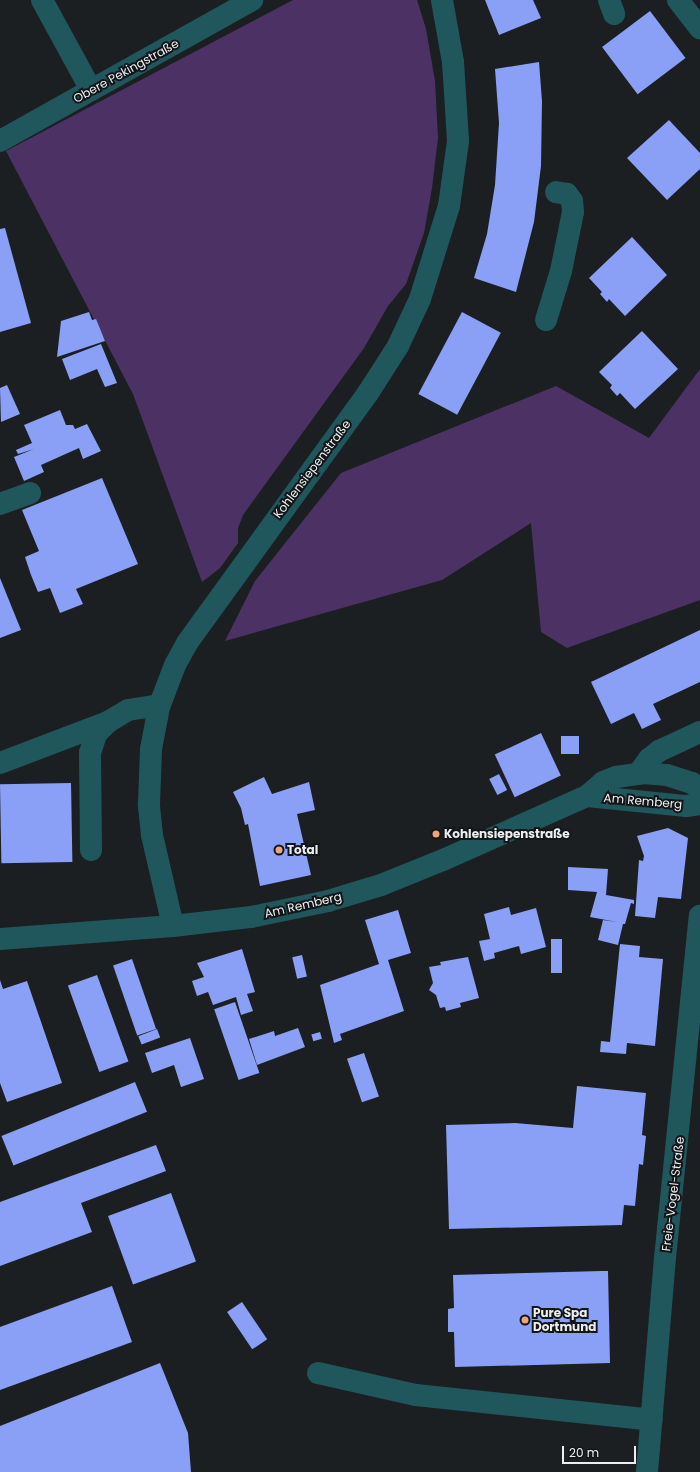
<!DOCTYPE html>
<meta charset="utf-8">
<style>
body{margin:0}
#map{position:relative;width:700px;height:1472px;overflow:hidden;background:#1c1f21;font-family:Poppins,sans-serif}
div>[style]{position:absolute}
[style*='--x']{left:calc(var(--x)*1px);top:calc(var(--y)*1px);width:calc(var(--w)*1px);rotate:calc(var(--a)*1deg)}
.green>*{inset:0;background:#4c3264}
.building>*{inset:0;background:#8a9ff6;transform-origin:0 0}
.minor>*{height:22px;margin:-11px;padding:0 11px;transform-origin:11px;border-radius:11px;background:#1f575c}
.dots>*{width:11px;height:11px;translate:-50% -50%;box-sizing:border-box;border:2px solid #131618;border-radius:50%}
span{translate:-50% -50%;white-space:nowrap;text-align:center;line-height:1.15;-webkit-text-stroke:4px #131618;paint-order:stroke}
.street-label{font-size:12px;color:#eceef0}
.poi-label{font-size:12px;color:#eceef0;font-weight:700}
.left{translate:0 -50%;text-align:left}
.scale{position:absolute;left:562px;top:1446px;width:74px;height:18px;box-sizing:border-box;border:2px solid #eceef0;border-top:0;padding-left:5px;font-size:12px;line-height:14px;white-space:nowrap;color:#eceef0;-webkit-text-stroke:3px #131618;paint-order:stroke}
</style>
<div id="map">
<div class="green">
<i style="clip-path:polygon(293px 0,417px 0,426px 29px,435px 81px,438px 138px,432px 188px,424px 233px,406px 284px,388px 306px,364px 348px,243px 515px,238px 528px,238px 543px,220px 568px,202px 582px,133px 394px,6px 151px)"></i>
<i style="clip-path:polygon(700px 369px,700px 600px,567px 648px,541px 632px,531px 523px,442px 580px,225px 641px,255px 581px,341px 473px,556px 386px,649px 438px)"></i>
</div>
<div class="building">
<i style="clip-path:polygon(485px 0,533px 0,541px 18px,499px 35px)"></i>
<i style="left:650px;top:11px;width:59px;height:60px;rotate:53deg"></i>
<i style="clip-path:polygon(539px 62px,542px 101px,541px 166px,534px 222px,516px 292px,474px 278px,487px 234px,495px 185px,499px 123px,495px 69px)"></i>
<i style="clip-path:polygon(669px 120px,700px 153px,700px 169px,667px 200px,627px 158px)"></i>
<i style="clip-path:polygon(5px 228px,31px 323px,0 332px,0 229px)"></i>
<i style="clip-path:polygon(632px 237px,667px 275px,625px 316px,609px 299px,607px 302px,600px 294px,602px 292px,589px 278px)"></i>
<i style="clip-path:polygon(89px 312px,92px 320px,96px 319px,105px 341px,57px 357px,61px 321px)"></i>
<i style="left:462px;top:312px;width:44px;height:93px;rotate:28deg"></i>
<i style="clip-path:polygon(642px 331px,678px 369px,635px 409px,620px 393px,617px 396px,610px 388px,612px 385px,599px 372px)"></i>
<i style="clip-path:polygon(101px 344px,117px 383px,105px 387px,97px 369px,70px 380px,62px 359px)"></i>
<i style="clip-path:polygon(7px 385px,20px 414px,1px 422px,0 388px)"></i>
<i style="clip-path:polygon(60px 410px,66px 425px,73px 425px,75px 429px,87px 424px,101px 451px,83px 459px,79px 448px,41px 465px,44px 472px,24px 481px,14px 457px,34px 449px,18px 454px,16px 450px,32px 443px,24px 425px)"></i>
<i style="clip-path:polygon(102px 478px,138px 564px,76px 589px,83px 604px,60px 613px,50px 588px,38px 592px,31px 575px,25px 557px,39px 551px,22px 510px)"></i>
<i style="clip-path:polygon(0 578px,21px 630px,0 638px)"></i>
<i style="clip-path:polygon(700px 630px,700px 682px,653px 704px,661px 720px,642px 729px,634px 713px,611px 724px,591px 682px)"></i>
<i style="left:541px;top:733px;width:47px;height:51px;rotate:65deg"></i>
<i style="left:561px;top:736px;width:18px;height:18px"></i>
<i style="left:499px;top:774px;width:18px;height:11px;rotate:63deg"></i>
<i style="clip-path:polygon(264px 777px,272px 794px,309px 782px,315px 810px,297px 814px,311px 875px,260px 886px,248px 824px,245px 825px,241px 808px,233px 792px)"></i>
<i style="left:71px;top:783px;width:79px;height:71px;rotate:89deg"></i>
<i style="clip-path:polygon(668px 828px,688px 838px,681px 899px,658px 897px,655px 918px,635px 916px,639px 860px,643px 861px,644px 856px,637px 836px)"></i>
<i style="clip-path:polygon(568px 867px,608px 869px,606px 895px,634px 900px,634px 904px,631px 903px,625px 924px,623px 924px,618px 945px,598px 940px,603px 920px,617px 922px,590px 917px,597px 892px,568px 890px)"></i>
<i style="clip-path:polygon(509px 907px,511px 915px,536px 908px,546px 947px,521px 954px,519px 946px,494px 953px,495px 958px,484px 961px,479px 941px,490px 939px,484px 914px)"></i>
<i style="clip-path:polygon(398px 910px,411px 953px,388px 960px,404px 1011px,340px 1034px,342px 1040px,334px 1043px,320px 985px,379px 964px,365px 920px)"></i>
<i style="left:551px;top:939px;width:11px;height:34px"></i>
<i style="clip-path:polygon(620px 944px,640px 946px,639px 957px,663px 959px,655px 1046px,627px 1043px,626px 1054px,600px 1052px,601px 1041px,610px 1042px)"></i>
<i style="clip-path:polygon(242px 949px,255px 992px,247px 994px,253px 1011px,241px 1015px,236px 997px,213px 1005px,208px 992px,197px 996px,192px 981px,204px 977px,197px 963px)"></i>
<i style="left:302px;top:955px;width:22px;height:10px;rotate:77deg"></i>
<i style="clip-path:polygon(468px 957px,479px 998px,460px 1003px,461px 1007px,446px 1011px,445px 1007px,440px 1008px,436px 995px,429px 990px,433px 983px,429px 967px,441px 965px,440px 962px)"></i>
<i style="left:132px;top:959px;width:74px;height:20px;rotate:71deg"></i>
<i style="left:97px;top:975px;width:92px;height:31px;rotate:70deg"></i>
<i style="clip-path:polygon(0 980px,3px 989px,27px 981px,62px 1083px,7px 1102px,0 1083px)"></i>
<i style="left:235px;top:1002px;width:75px;height:22px;rotate:71deg"></i>
<i style="clip-path:polygon(298px 1028px,305px 1047px,257px 1065px,249px 1039px,274px 1031px,275px 1036px)"></i>
<i style="left:157px;top:1029px;width:9px;height:20px;rotate:69deg"></i>
<i style="left:320px;top:1032px;width:7px;height:9px;rotate:74deg"></i>
<i style="clip-path:polygon(190px 1038px,204px 1079px,181px 1087px,174px 1065px,152px 1073px,145px 1053px)"></i>
<i style="left:364px;top:1053px;width:46px;height:18px;rotate:71deg"></i>
<i style="left:135px;top:1082px;width:32px;height:144px;rotate:68deg"></i>
<i style="clip-path:polygon(577px 1086px,646px 1093px,642px 1135px,646px 1136px,643px 1165px,639px 1164px,635px 1206px,624px 1205px,622px 1225px,449px 1229px,446px 1125px,515px 1123px,573px 1128px)"></i>
<i style="clip-path:polygon(156px 1145px,166px 1171px,81px 1203px,92px 1232px,0 1266px,0 1202px)"></i>
<i style="left:171px;top:1193px;width:73px;height:67px;rotate:70deg"></i>
<i style="clip-path:polygon(602px 1271px,608px 1271px,610px 1363px,455px 1367px,454px 1332px,448px 1332px,448px 1309px,454px 1308px,453px 1275px)"></i>
<i style="clip-path:polygon(112px 1286px,132px 1342px,0 1390px,0 1327px)"></i>
<i style="left:242px;top:1302px;width:45px;height:18px;rotate:56deg"></i>
<i style="clip-path:polygon(160px 1363px,188px 1433px,191px 1472px,0 1472px,0 1426px)"></i>
</div>
<div class="minor">
<i style="--x:42;--y:0;--w:102;--a:61.4"></i>
<i style="--x:609;--y:0;--w:15;--a:70"></i>
<i style="--x:678;--y:0;--w:36;--a:52"></i>
<i style="--x:0;--y:141;--w:289;--a:-29.2"></i>
<i style="--x:546;--y:320;--w:51;--a:-73"></i>
<i style="--x:561;--y:271;--w:60;--a:-78.5"></i>
<i style="--x:573;--y:212;--w:11;--a:-95"></i>
<i style="--x:572;--y:201;--w:9;--a:-126"></i>
<i style="--x:567;--y:194;--w:11;--a:-170"></i>
<i style="--x:0;--y:504;--w:32;--a:-20"></i>
<i style="--x:0;--y:763;--w:116;--a:-20.8"></i>
<i style="--x:638;--y:774;--w:19;--a:-54"></i>
<i style="--x:649;--y:759;--w:13;--a:-39"></i>
<i style="--x:659;--y:751;--w:45;--a:-24.9"></i>
<i style="--x:587;--y:796;--w:100;--a:5.8"></i>
<i style="--x:686;--y:806;--w:14;--a:-8"></i>
<i style="--x:91;--y:850;--w:97;--a:-90.6"></i>
<i style="--x:90;--y:753;--w:20;--a:-72"></i>
<i style="--x:96;--y:734;--w:17;--a:-45"></i>
<i style="--x:108;--y:722;--w:23;--a:-31"></i>
<i style="--x:128;--y:710;--w:32;--a:-9"></i>
<i style="--x:173;--y:926;--w:93;--a:-103"></i>
<i style="--x:152;--y:835;--w:31;--a:-96"></i>
<i style="--x:149;--y:804;--w:55;--a:-87.9"></i>
<i style="--x:151;--y:749;--w:43;--a:-79.2"></i>
<i style="--x:159;--y:707;--w:45;--a:-69.1"></i>
<i style="--x:175;--y:665;--w:25;--a:-61"></i>
<i style="--x:187;--y:643;--w:309;--a:-54.1"></i>
<i style="--x:368;--y:393;--w:56;--a:-57.4"></i>
<i style="--x:398;--y:346;--w:52;--a:-64.9"></i>
<i style="--x:420;--y:299;--w:97;--a:-72.7"></i>
<i style="--x:449;--y:206;--w:66;--a:-82.1"></i>
<i style="--x:458;--y:141;--w:79;--a:-93.6"></i>
<i style="--x:453;--y:62;--w:63;--a:-100.1"></i>
<i style="--x:0;--y:939;--w:173;--a:-4.3"></i>
<i style="--x:173;--y:926;--w:79;--a:-6.6"></i>
<i style="--x:251;--y:917;--w:79;--a:-11.7"></i>
<i style="--x:328;--y:901;--w:55;--a:-16.8"></i>
<i style="--x:381;--y:885;--w:67;--a:-22"></i>
<i style="--x:443;--y:860;--w:158;--a:-24"></i>
<i style="--x:587;--y:796;--w:21;--a:-41"></i>
<i style="--x:603;--y:782;--w:14;--a:-21"></i>
<i style="--x:616;--y:777;--w:27;--a:-8"></i>
<i style="--x:643;--y:773;--w:24;--a:5"></i>
<i style="--x:667;--y:775;--w:26;--a:18"></i>
<i style="--x:692;--y:783;--w:10;--a:37"></i>
<i style="--x:318;--y:1373;--w:100;--a:12.7"></i>
<i style="--x:416;--y:1395;--w:237;--a:6"></i>
<i style="--x:647;--y:1472;--w:215;--a:-85.2"></i>
<i style="--x:665;--y:1258;--w:344;--a:-84.2"></i>
</div>
<div class="dots">
<i style="left:436px;top:834px;background:#f0a279"></i>
<i style="left:279px;top:850px;background:#f0a279"></i>
<i style="left:525px;top:1320px;background:#f0a279"></i>
</div>
<div class="street-label">
<span style="left:126px;top:71px;rotate:-29deg">Obere Pekingstraße</span>
<span style="left:312px;top:469px;rotate:-53deg">Kohlensiepenstraße</span>
<span style="left:643px;top:801px;rotate:5deg">Am Remberg</span>
<span style="left:303px;top:905px;rotate:-13deg">Am Remberg</span>
<span style="left:673px;top:1194px;rotate:-83deg">Freie-Vogel-Straße</span>
</div>
<div class="poi-label">
<span class="left" style="left:444px;top:834px">Kohlensiepenstraße</span>
<span class="left" style="left:287px;top:850px">Total</span>
<span class="left" style="left:533px;top:1320px">Pure Spa<br>Dortmund</span>
</div>
<div class="scale">20 m</div>
</div>
